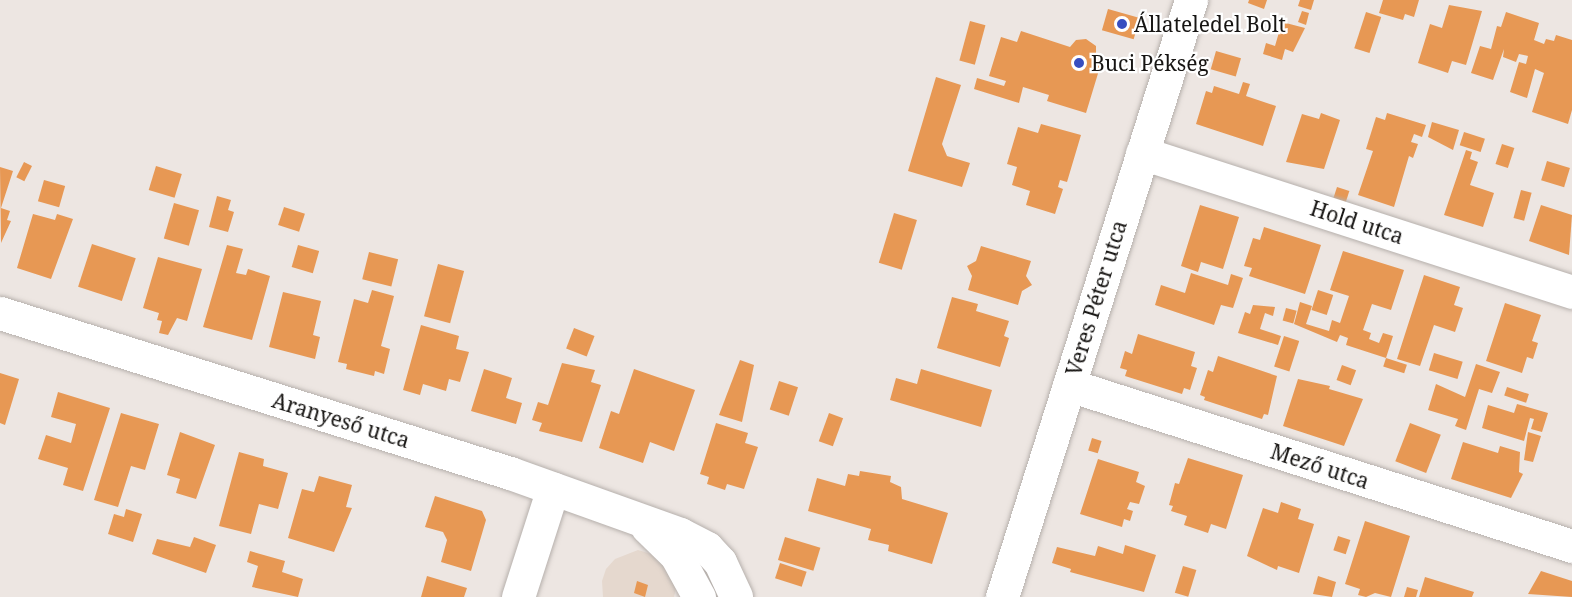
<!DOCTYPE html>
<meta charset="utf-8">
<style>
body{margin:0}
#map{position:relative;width:1572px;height:597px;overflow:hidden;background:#ede6e2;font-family:"Noto Serif",serif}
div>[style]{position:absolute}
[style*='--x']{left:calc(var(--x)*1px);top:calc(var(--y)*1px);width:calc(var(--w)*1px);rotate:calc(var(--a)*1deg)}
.built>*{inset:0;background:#e5d8ce}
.building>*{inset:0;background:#e79854;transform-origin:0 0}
.roads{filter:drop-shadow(0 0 2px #b6b0ac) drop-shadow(0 0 2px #b6b0ac)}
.minor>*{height:33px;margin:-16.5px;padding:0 16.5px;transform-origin:16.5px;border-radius:16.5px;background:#fff}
.dots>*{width:16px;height:16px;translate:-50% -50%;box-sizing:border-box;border:3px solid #fff;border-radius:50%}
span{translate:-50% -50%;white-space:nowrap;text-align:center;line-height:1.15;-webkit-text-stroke:4.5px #fff;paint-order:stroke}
.poi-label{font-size:21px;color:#171513}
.left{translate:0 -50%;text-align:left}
.street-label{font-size:21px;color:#171513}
</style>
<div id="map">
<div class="built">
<i style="clip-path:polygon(638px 550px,661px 557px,676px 588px,674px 597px,603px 597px,602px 581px,606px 569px,615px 559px)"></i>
</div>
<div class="building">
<i style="clip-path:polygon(1249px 0,1267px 0,1264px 9px,1248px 3px)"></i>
<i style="clip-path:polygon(1300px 0,1314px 0,1311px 10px,1298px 6px)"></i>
<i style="clip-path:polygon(1383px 0,1419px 0,1414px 17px,1405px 14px,1403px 20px,1379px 13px)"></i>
<i style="clip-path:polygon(1449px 5px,1482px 11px,1466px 65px,1452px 61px,1448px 73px,1418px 63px,1430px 24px,1442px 28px)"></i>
<i style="left:1108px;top:9px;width:33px;height:22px;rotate:16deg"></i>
<i style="clip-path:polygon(1302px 11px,1309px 13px,1306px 25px,1298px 22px)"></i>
<i style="left:1366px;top:12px;width:16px;height:38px;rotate:18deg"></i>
<i style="clip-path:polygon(1506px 12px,1539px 23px,1534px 40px,1544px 44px,1546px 39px,1554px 41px,1556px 35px,1572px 40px,1572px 110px,1568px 124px,1532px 112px,1544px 73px,1535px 69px,1527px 98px,1510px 92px,1519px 62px,1526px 64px,1528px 56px,1519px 54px,1516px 62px,1503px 57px,1504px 49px,1493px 80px,1471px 73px,1480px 46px,1491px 49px,1497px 26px,1501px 27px)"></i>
<i style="left:970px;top:21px;width:16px;height:41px;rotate:15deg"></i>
<i style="clip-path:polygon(1282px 22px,1305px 28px,1293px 52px,1285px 49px,1282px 60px,1263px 54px,1266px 43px,1275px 46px)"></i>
<i style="clip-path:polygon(1021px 31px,1070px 47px,1076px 40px,1086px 39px,1096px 46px,1096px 55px,1103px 57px,1086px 113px,1047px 101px,1049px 95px,1023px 87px,1019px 103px,974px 89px,977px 78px,1004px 86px,1006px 81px,989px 76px,1001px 37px,1017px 42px)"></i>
<i style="left:1216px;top:51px;width:26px;height:19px;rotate:16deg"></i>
<i style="clip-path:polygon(936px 77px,961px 85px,942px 144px,947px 156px,970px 163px,962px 187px,908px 171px)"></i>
<i style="clip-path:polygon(1243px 82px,1250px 84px,1246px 96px,1276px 106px,1263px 146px,1196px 124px,1206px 91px,1212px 93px,1214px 86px,1239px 94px)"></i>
<i style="clip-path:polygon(1321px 113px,1340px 120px,1324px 169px,1286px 162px,1302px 114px,1319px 119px)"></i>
<i style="clip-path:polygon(1387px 113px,1426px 125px,1422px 137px,1414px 134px,1411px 142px,1418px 144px,1413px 158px,1409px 156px,1394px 207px,1358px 195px,1373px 151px,1366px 149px,1376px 117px,1385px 120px)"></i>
<i style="clip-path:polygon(1432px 122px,1459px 130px,1453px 150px,1428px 137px)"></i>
<i style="clip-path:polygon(1041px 124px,1081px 135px,1067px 182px,1060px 180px,1058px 187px,1063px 189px,1055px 214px,1026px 205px,1030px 191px,1012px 185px,1017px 167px,1007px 164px,1018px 127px,1038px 133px)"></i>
<i style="left:1464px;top:132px;width:22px;height:14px;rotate:18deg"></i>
<i style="left:1502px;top:144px;width:13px;height:21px;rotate:18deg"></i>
<i style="clip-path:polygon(1466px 150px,1472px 152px,1470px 159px,1478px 162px,1470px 185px,1494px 193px,1483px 227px,1444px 215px)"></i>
<i style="left:1547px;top:161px;width:24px;height:20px;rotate:17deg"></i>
<i style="left:24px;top:162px;width:9px;height:17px;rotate:27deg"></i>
<i style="left:156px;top:166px;width:27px;height:25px;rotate:17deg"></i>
<i style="clip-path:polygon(0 167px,13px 171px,1px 208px,10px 211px,7px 220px,11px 221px,1px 243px)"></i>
<i style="left:44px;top:180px;width:22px;height:22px;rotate:16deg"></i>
<i style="left:1337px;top:187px;width:13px;height:15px;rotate:18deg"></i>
<i style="left:1521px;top:190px;width:11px;height:29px;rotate:15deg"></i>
<i style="clip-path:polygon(217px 196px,231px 200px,228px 210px,234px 212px,228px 232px,209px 227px)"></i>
<i style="left:174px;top:203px;width:26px;height:37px;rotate:16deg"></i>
<i style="clip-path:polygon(1200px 205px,1239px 217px,1223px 269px,1201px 262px,1198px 272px,1181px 266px)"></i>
<i style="clip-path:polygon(1541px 205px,1572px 215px,1569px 255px,1529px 241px)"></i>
<i style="left:284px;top:207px;width:22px;height:19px;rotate:18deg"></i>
<i style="left:894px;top:213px;width:24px;height:52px;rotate:17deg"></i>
<i style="clip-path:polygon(33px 214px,55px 220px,57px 214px,73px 219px,51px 279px,17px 268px)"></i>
<i style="clip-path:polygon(1264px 227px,1321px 245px,1305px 294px,1249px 276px,1252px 268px,1244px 266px,1253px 238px,1260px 240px)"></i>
<i style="left:92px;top:244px;width:46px;height:45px;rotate:18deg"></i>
<i style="clip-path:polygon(227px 245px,243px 249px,236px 273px,246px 275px,248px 269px,270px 276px,252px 340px,203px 327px)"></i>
<i style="left:298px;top:245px;width:22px;height:23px;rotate:16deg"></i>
<i style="clip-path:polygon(981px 246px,1031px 261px,1026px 276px,1032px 285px,1022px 291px,1018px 305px,968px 290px,972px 276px,967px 266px,976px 261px)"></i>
<i style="clip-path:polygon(1343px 251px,1404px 270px,1391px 310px,1372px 304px,1363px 330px,1371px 333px,1369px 339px,1379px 343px,1383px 333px,1393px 336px,1386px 358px,1346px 345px,1348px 338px,1340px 335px,1337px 342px,1294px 324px,1300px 302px,1312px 306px,1306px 324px,1329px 331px,1332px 320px,1340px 323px,1349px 296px,1330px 290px)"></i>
<i style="left:369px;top:252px;width:30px;height:28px;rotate:14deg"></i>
<i style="clip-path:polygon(158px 257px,202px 269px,187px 321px,177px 318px,168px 335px,159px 333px,162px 321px,157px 320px,159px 313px,143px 308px)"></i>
<i style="left:438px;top:264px;width:27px;height:54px;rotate:15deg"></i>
<i style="clip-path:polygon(1191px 273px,1228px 285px,1231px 274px,1243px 278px,1233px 308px,1221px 305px,1214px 325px,1155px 305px,1161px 285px,1185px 293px)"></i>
<i style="clip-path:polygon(1424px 275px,1460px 287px,1454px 305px,1463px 308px,1455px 332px,1434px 325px,1420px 366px,1397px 359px)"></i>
<i style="clip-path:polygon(372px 290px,394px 296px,381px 346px,390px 349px,384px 374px,375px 371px,374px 376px,346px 369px,347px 364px,338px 362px,354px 299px,368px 303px)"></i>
<i style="left:1318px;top:290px;width:16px;height:21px;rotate:18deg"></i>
<i style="clip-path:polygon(283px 292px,321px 301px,313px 335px,320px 337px,315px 359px,269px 347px)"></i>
<i style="clip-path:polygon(952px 297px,978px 304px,976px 311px,1009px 321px,1004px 336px,1009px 338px,1000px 367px,937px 348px)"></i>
<i style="clip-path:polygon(1505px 303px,1541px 315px,1532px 341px,1538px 343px,1533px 359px,1527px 357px,1522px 373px,1486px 361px)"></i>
<i style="clip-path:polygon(1253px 305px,1275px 307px,1273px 316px,1265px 313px,1260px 329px,1281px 336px,1278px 345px,1238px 333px,1245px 312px,1250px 314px)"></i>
<i style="left:1286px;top:308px;width:11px;height:13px;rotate:15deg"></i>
<i style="clip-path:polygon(421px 325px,459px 336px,456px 349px,469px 352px,460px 382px,449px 379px,446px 391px,423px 384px,420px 395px,403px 390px)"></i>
<i style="left:574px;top:328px;width:22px;height:22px;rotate:21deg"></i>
<i style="clip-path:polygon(1138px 334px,1195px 352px,1191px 366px,1197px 368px,1190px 390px,1184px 388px,1182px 394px,1125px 376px,1127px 370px,1120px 368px,1125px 351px,1132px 354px)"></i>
<i style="left:1284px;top:336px;width:16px;height:32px;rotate:18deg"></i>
<i style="left:1434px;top:353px;width:30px;height:18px;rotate:17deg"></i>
<i style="clip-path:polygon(1218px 356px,1277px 376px,1268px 415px,1264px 414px,1262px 419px,1204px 400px,1205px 397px,1200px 395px,1208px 370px,1213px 372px)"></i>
<i style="left:1386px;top:358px;width:22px;height:9px;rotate:18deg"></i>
<i style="clip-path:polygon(740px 360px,754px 365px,742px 422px,719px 415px)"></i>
<i style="clip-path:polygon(562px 363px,595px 370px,591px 382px,601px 385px,582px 442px,539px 431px,542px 423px,532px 420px,538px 402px,548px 405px)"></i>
<i style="clip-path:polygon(1476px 364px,1500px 372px,1492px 393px,1479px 389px,1466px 430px,1455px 426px,1458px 419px,1428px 410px,1436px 384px,1465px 397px)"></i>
<i style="left:1342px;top:365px;width:15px;height:16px;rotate:20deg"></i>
<i style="clip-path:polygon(484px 369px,512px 378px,506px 398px,522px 403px,516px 424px,471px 411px)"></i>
<i style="clip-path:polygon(634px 369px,695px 390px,674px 451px,650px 442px,643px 463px,599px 448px,611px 411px,619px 414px)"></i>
<i style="clip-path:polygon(921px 369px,992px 390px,981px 427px,890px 400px,896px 378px,917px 384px)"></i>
<i style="clip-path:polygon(0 373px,19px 379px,5px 425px,0 423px)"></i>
<i style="clip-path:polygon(1298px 379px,1330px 386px,1329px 389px,1363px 399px,1344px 446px,1283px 426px)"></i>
<i style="left:779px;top:381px;width:20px;height:30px;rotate:18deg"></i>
<i style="left:1507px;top:387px;width:23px;height:9px;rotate:18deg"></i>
<i style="clip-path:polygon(58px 392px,110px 408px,83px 491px,63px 485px,68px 468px,38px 459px,46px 435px,71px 443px,76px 424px,51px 417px)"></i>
<i style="clip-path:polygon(1517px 404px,1548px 413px,1542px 432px,1531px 429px,1534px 419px,1530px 418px,1524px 441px,1482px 428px,1488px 405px,1514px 413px)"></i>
<i style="clip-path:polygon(121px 413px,159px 424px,145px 470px,131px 466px,118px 507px,94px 500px)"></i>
<i style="left:829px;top:413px;width:15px;height:30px;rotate:20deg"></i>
<i style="clip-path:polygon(716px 423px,748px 433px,745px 443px,758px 447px,744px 489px,727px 484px,725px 490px,707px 484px,709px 477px,700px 474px)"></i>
<i style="left:1410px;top:423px;width:33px;height:41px;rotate:21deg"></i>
<i style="clip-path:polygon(180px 432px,215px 445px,196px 499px,176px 493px,180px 479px,167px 475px)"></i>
<i style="clip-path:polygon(1528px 432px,1541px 436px,1533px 462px,1524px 460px)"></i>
<i style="left:1092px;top:438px;width:10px;height:13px;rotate:17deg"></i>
<i style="clip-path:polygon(1463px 442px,1498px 453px,1500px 446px,1520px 452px,1519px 472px,1523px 474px,1511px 498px,1451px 479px)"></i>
<i style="clip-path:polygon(239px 452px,264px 459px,263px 466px,288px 473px,278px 509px,259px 504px,251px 534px,219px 526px)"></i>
<i style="clip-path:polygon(1188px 458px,1243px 475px,1226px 529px,1211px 524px,1208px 533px,1184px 525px,1187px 516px,1171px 511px,1173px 506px,1169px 505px,1175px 483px,1179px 484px)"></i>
<i style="clip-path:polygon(1098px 459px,1139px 472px,1136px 482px,1145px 486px,1139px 504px,1130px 502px,1127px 509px,1133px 511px,1130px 521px,1124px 519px,1122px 527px,1080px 514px)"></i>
<i style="clip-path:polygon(860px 471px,891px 476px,890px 482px,901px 487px,902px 499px,948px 513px,932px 564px,888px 551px,889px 545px,868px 540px,871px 529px,808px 511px,817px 478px,845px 486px,848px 474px,859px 476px)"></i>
<i style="clip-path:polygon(319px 476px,352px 485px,346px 507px,352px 508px,334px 552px,288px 538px,302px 489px,314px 492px)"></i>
<i style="clip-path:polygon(435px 496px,482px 511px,486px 520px,471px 571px,441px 562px,447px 540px,443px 532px,425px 527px)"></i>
<i style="clip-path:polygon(1281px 502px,1301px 509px,1298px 519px,1314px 524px,1299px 573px,1278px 566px,1277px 570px,1247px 556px,1263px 508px,1278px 513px)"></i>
<i style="clip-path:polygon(126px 509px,142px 514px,133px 542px,108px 534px,114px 514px,124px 517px)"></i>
<i style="clip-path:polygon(1365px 521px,1410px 536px,1391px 597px,1375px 593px,1366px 597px,1358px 595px,1360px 589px,1345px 584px)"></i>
<i style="left:1338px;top:536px;width:13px;height:15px;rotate:18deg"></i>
<i style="clip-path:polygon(194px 537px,216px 545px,206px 573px,152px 554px,157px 539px,190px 547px)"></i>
<i style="left:785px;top:537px;width:37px;height:24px;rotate:17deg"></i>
<i style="clip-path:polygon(1125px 545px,1156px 555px,1144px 592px,1070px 572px,1071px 569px,1052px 563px,1057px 547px,1095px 556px,1098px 546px,1123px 554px)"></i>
<i style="clip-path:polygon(250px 551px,285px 561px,282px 572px,303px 579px,298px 597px,252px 587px,258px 566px,247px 562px)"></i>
<i style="left:780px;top:563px;width:28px;height:16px;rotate:18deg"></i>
<i style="left:1183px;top:566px;width:14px;height:28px;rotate:17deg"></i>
<i style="clip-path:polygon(1541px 571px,1572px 581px,1572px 597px,1528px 594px)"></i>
<i style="clip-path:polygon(427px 576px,467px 588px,464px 597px,421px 597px)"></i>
<i style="clip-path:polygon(1318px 576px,1336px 582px,1332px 597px,1313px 594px)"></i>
<i style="clip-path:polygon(1425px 577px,1474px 592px,1472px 597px,1419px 597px)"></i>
<i style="clip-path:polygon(637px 581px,648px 585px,645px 597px,634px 593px)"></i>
<i style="clip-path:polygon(1407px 587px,1418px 590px,1416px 597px,1404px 597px)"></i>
</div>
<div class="roads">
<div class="minor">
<i style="--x:1142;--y:153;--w:452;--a:17.9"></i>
<i style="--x:0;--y:313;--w:535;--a:17.42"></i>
<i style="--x:510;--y:473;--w:181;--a:19.7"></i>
<i style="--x:680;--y:534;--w:30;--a:27"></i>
<i style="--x:707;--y:548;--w:19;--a:47"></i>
<i style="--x:720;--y:562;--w:38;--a:65"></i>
<i style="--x:1069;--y:385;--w:528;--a:17.75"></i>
<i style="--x:647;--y:527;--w:40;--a:44"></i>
<i style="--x:676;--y:555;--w:48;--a:61.3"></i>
<i style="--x:518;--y:597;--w:114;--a:-72.2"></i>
<i style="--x:1002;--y:597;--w:626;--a:-72.43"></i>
</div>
</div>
<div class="dots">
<i style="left:1122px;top:24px;background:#384ec0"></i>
<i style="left:1079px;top:63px;background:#384ec0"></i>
</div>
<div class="poi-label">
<span class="left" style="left:1134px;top:24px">Állateledel Bolt</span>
<span class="left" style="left:1091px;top:63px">Buci Pékség</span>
</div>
<div class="street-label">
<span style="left:1357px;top:222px;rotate:18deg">Hold utca</span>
<span style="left:1096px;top:298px;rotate:-73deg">Veres Péter utca</span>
<span style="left:341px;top:420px;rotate:17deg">Aranyeső utca</span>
<span style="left:1320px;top:466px;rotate:18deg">Mező utca</span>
</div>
</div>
